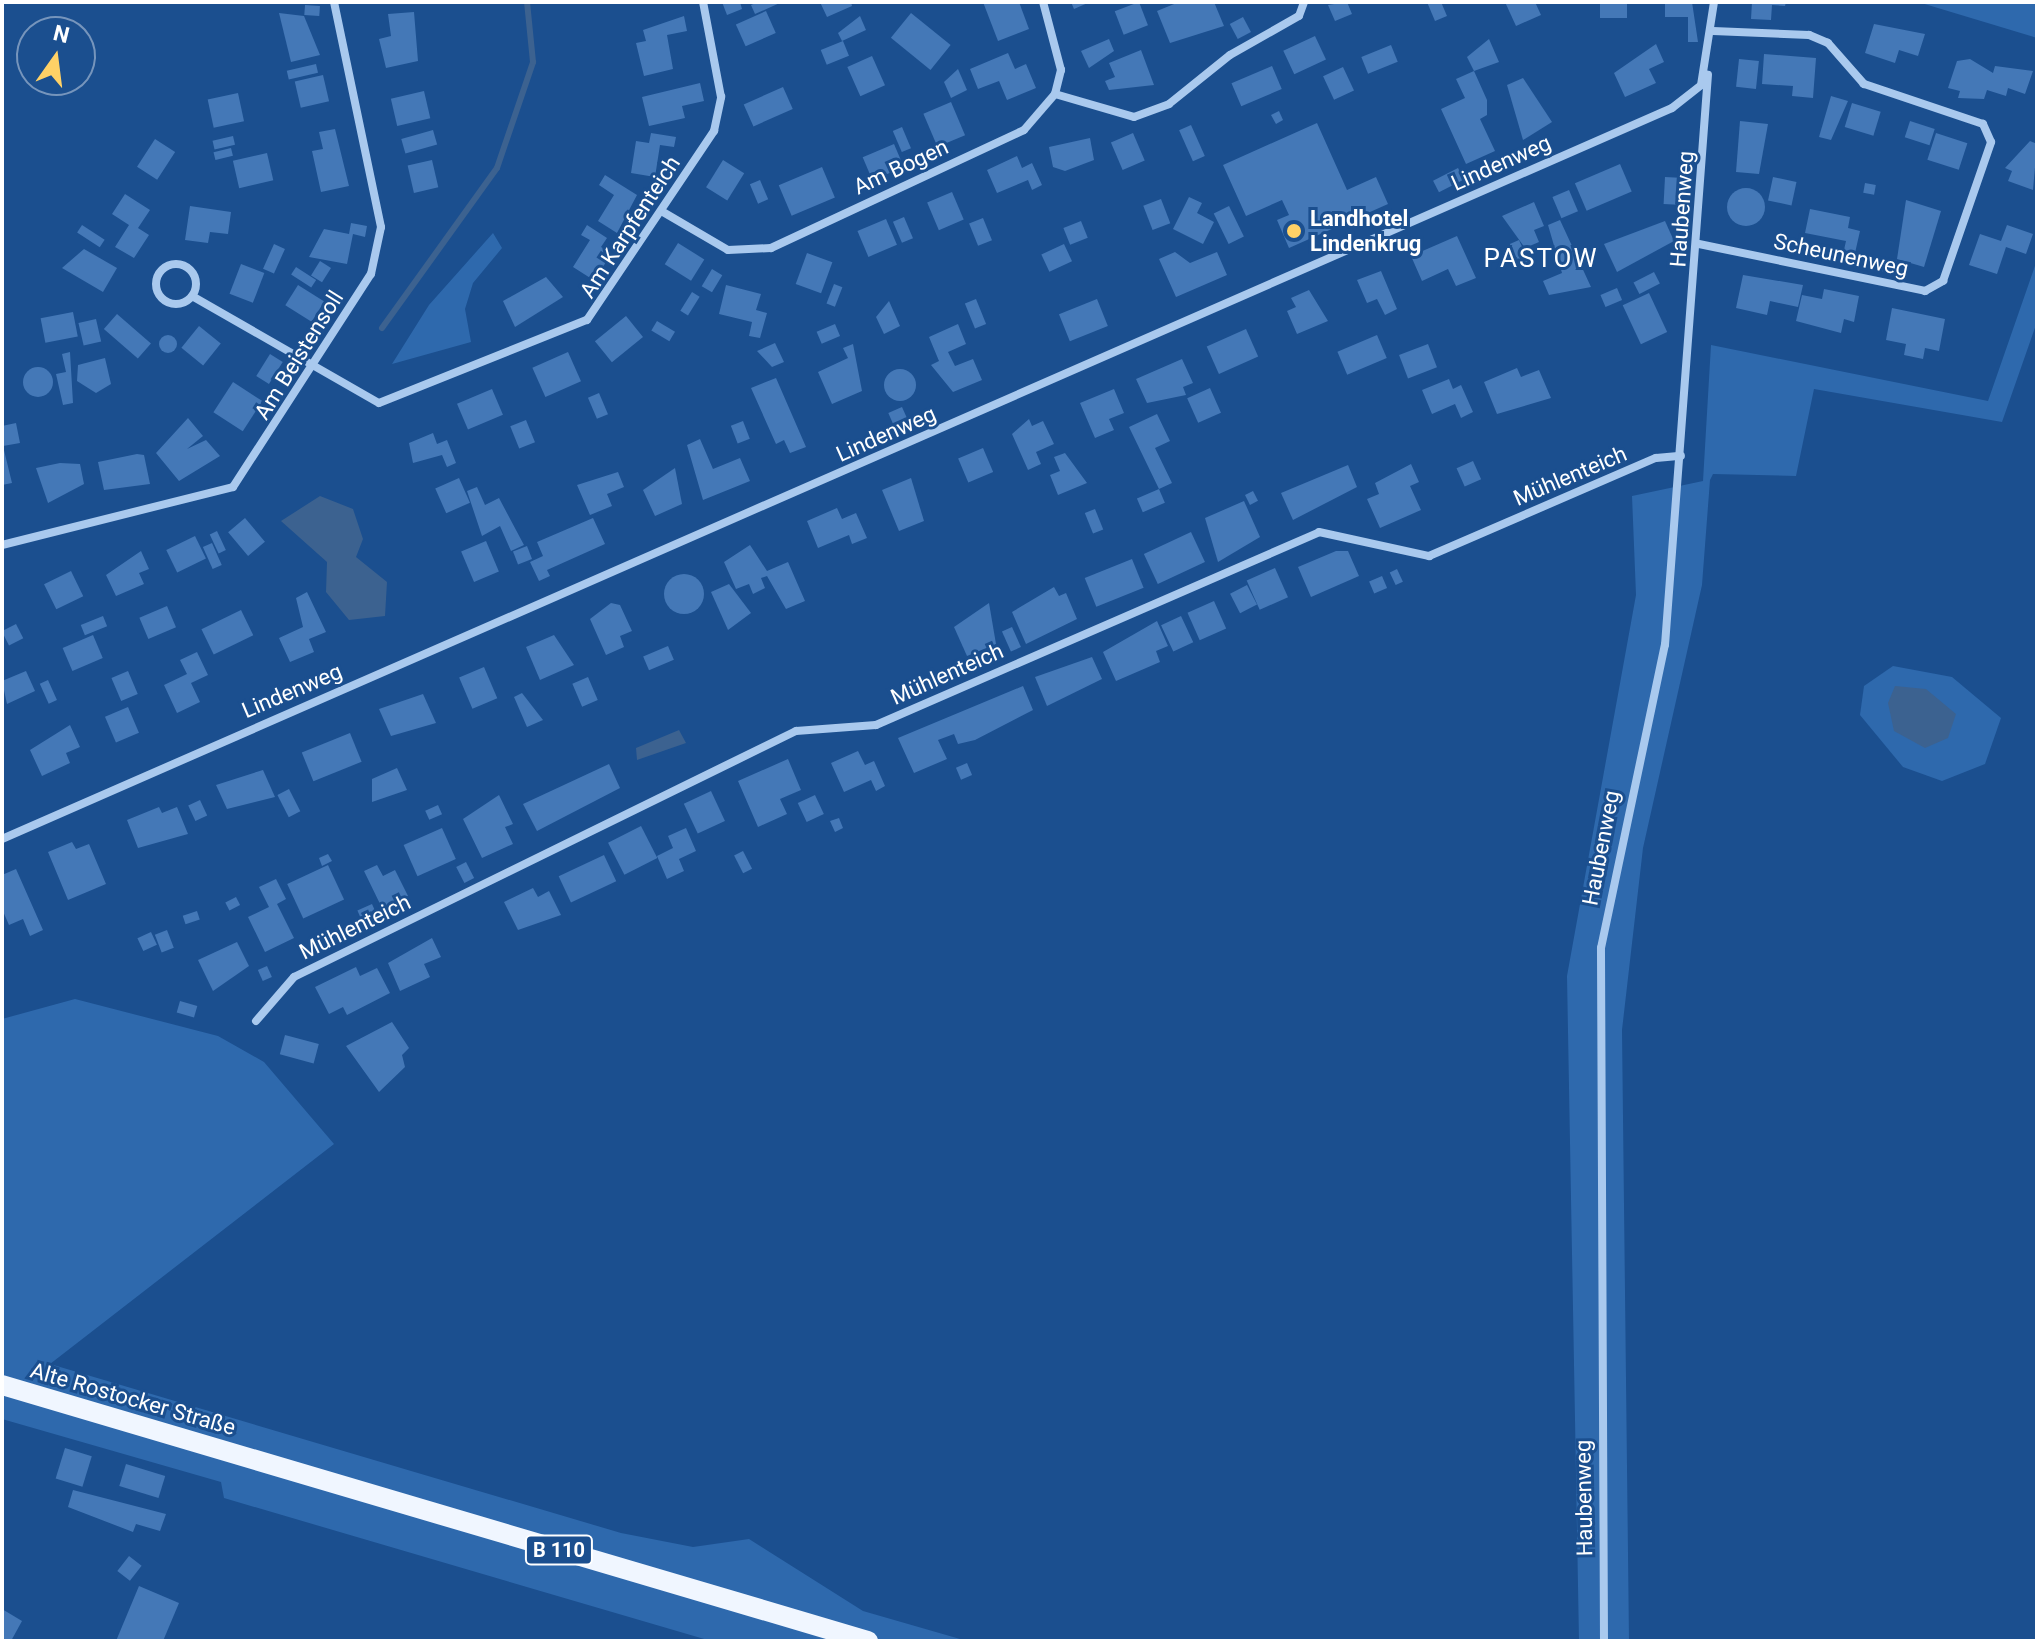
<!DOCTYPE html>
<meta charset="utf-8">
<style>
body{margin:0}
#map{position:relative;width:2039px;height:1643px;overflow:hidden;background:#1b4f8f;font-family:Roboto,sans-serif}
div>[style]{position:absolute}
[style*='--x']{left:calc(var(--x)*1px);top:calc(var(--y)*1px);width:calc(var(--w)*1px);rotate:calc(var(--a)*1deg)}
.green>*{inset:0;background:#2e69ad}
.water>*{inset:0;background:#3c6290}
.stream>*{height:6px;margin:-3px;padding:0 3px;transform-origin:3px;border-radius:3px;background:#3c6290}
.building>*{inset:0;background:#4478b7;transform-origin:0 0}
.round{border-radius:50%}
.minor>*{height:8px;margin:-4px;padding:0 4px;transform-origin:4px;border-radius:4px;background:#a9c9ee}
.minor>.ring{margin:-4px;padding:0;box-sizing:content-box;background:none;border:8px solid #a9c9ee;border-radius:50%}
.primary>*{height:20px;margin:-10px;padding:0 10px;transform-origin:10px;border-radius:10px;background:#f0f6ff}
.dots>*{width:22px;height:22px;translate:-50% -50%;box-sizing:border-box;border:4px solid #1b4f8f;border-radius:50%}
span{translate:-50% -50%;white-space:nowrap;text-align:center;line-height:1.15;-webkit-text-stroke:6px #1b4f8f;paint-order:stroke}
.shield-label span{padding:2px 6px;background:#1b4f8f;border:2px solid;border-radius:6px;-webkit-text-stroke-width:0}
.shield-label{font-size:20px;color:#fff;font-weight:700}
.street-label{font-size:22px;color:#fff}
.poi-label{font-size:22px;color:#fff;font-weight:700}
.left{translate:0 -50%;text-align:left}
.quarter-label{font-size:26px;color:#fff;letter-spacing:2px}
.frame{position:absolute;inset:0;border:4px solid #fff;pointer-events:none}
.north{position:absolute;left:16px;top:16px;width:80px;height:80px;box-sizing:border-box;background:#1b4f8f;border:2px solid #7695bc;border-radius:50%;rotate:14deg;font-size:22px;font-weight:700;line-height:32px;text-align:center;color:#fff}
.north::after{content:'';display:block;margin:auto;width:28px;height:36px;background:#ffd166;clip-path:polygon(50% 0,100% 100%,50% 72%,0 100%)}
</style>
<div id="map">
<div class="green">
<i style="clip-path:polygon(1918px 2px,2037px 2px,2037px 38px)"></i>
<i style="clip-path:polygon(493px 233px,502px 248px,473px 283px,465px 309px,471px 342px,392px 364px,429px 305px)"></i>
<i style="clip-path:polygon(2037px 260px,2037px 322px,2002px 422px,1814px 389px,1796px 476px,1713px 474px,1710px 480px,1702px 585px,1643px 848px,1622px 1030px,1629px 1641px,1579px 1641px,1567px 976px,1636px 595px,1632px 496px,1703px 481px,1711px 345px,1988px 401px)"></i>
<i style="clip-path:polygon(1893px 666px,1952px 677px,2001px 718px,1985px 764px,1942px 781px,1903px 767px,1860px 715px,1864px 686px)"></i>
<i style="clip-path:polygon(75px 999px,218px 1036px,264px 1062px,334px 1144px,50px 1364px,621px 1533px,693px 1547px,749px 1539px,863px 1611px,967px 1641px,711px 1641px,224px 1498px,221px 1482px,2px 1419px,2px 1019px)"></i>
</div>
<div class="water">
<i style="clip-path:polygon(320px 496px,353px 509px,363px 539px,356px 557px,387px 582px,385px 616px,349px 620px,326px 592px,327px 562px,281px 521px)"></i>
<i style="clip-path:polygon(1895px 686px,1926px 689px,1956px 714px,1948px 738px,1925px 748px,1894px 731px,1888px 703px)"></i>
<i style="clip-path:polygon(679px 730px,686px 743px,637px 760px,636px 748px)"></i>
</div>
<div class="stream">
<i style="--x:382;--y:328;--w:197;--a:-54.3"></i>
<i style="--x:497;--y:168;--w:112;--a:-71.2"></i>
<i style="--x:533;--y:62;--w:60;--a:-95.7"></i>
</div>
<div class="building">
<i style="clip-path:polygon(722px 2px,740px 2px,742px 9px,727px 15px)"></i>
<i style="clip-path:polygon(758px 2px,782px 2px,755px 14px,751px 5px)"></i>
<i style="clip-path:polygon(820px 2px,851px 2px,852px 6px,827px 17px)"></i>
<i style="clip-path:polygon(983px 2px,1019px 2px,1029px 29px,998px 41px)"></i>
<i style="clip-path:polygon(1071px 2px,1090px 2px,1074px 9px)"></i>
<i style="left:1139px;top:2px;width:25px;height:26px;rotate:69deg"></i>
<i style="clip-path:polygon(1179px 2px,1214px 2px,1224px 26px,1170px 43px,1157px 11px)"></i>
<i style="clip-path:polygon(1347px 2px,1352px 14px,1335px 21px,1328px 5px)"></i>
<i style="clip-path:polygon(1427px 2px,1441px 2px,1447px 16px,1435px 21px)"></i>
<i style="clip-path:polygon(1505px 2px,1535px 2px,1541px 15px,1516px 26px)"></i>
<i style="left:1600px;top:2px;width:27px;height:16px"></i>
<i style="clip-path:polygon(1665px 2px,1692px 2px,1698px 42px,1688px 42px,1688px 17px,1665px 17px)"></i>
<i style="clip-path:polygon(1752px 2px,1786px 2px,1785px 6px,1772px 5px,1771px 20px,1751px 19px)"></i>
<i style="left:305px;top:5px;width:15px;height:10px;rotate:4deg"></i>
<i style="left:766px;top:11px;width:24px;height:33px;rotate:66deg"></i>
<i style="clip-path:polygon(414px 12px,418px 61px,386px 68px,379px 39px,391px 36px,388px 14px)"></i>
<i style="clip-path:polygon(279px 13px,304px 16px,320px 55px,291px 62px)"></i>
<i style="left:911px;top:13px;width:51px;height:32px;rotate:39deg"></i>
<i style="clip-path:polygon(684px 16px,687px 31px,667px 35px,673px 69px,644px 76px,636px 43px,646px 41px,643px 30px)"></i>
<i style="clip-path:polygon(860px 16px,866px 30px,842px 41px,838px 33px)"></i>
<i style="left:1243px;top:17px;width:17px;height:15px;rotate:62deg"></i>
<i style="clip-path:polygon(1874px 24px,1925px 34px,1918px 56px,1899px 50px,1895px 63px,1865px 53px)"></i>
<i style="left:1315px;top:36px;width:26px;height:35px;rotate:65deg"></i>
<i style="clip-path:polygon(1109px 39px,1114px 51px,1089px 68px,1081px 51px)"></i>
<i style="clip-path:polygon(1489px 39px,1499px 62px,1474px 71px,1467px 57px)"></i>
<i style="left:843px;top:41px;width:16px;height:24px;rotate:68deg"></i>
<i style="clip-path:polygon(1656px 44px,1664px 62px,1649px 69px,1656px 83px,1625px 97px,1614px 73px)"></i>
<i style="left:1391px;top:45px;width:18px;height:32px;rotate:68deg"></i>
<i style="clip-path:polygon(1141px 50px,1154px 85px,1109px 90px,1105px 81px,1115px 77px,1109px 63px)"></i>
<i style="clip-path:polygon(1008px 53px,1015px 69px,1026px 64px,1036px 88px,1007px 100px,999px 81px,978px 89px,970px 69px)"></i>
<i style="clip-path:polygon(1764px 54px,1816px 58px,1813px 98px,1792px 96px,1793px 86px,1762px 84px)"></i>
<i style="left:872px;top:56px;width:32px;height:27px;rotate:66deg"></i>
<i style="left:1739px;top:59px;width:20px;height:28px;rotate:6deg"></i>
<i style="clip-path:polygon(1970px 59px,1993px 73px,1995px 66px,2033px 71px,2025px 94px,2008px 88px,2006px 96px,1987px 90px,1984px 99px,1958px 98px,1960px 91px,1948px 88px,1957px 61px)"></i>
<i style="left:316px;top:64px;width:9px;height:30px;rotate:77deg"></i>
<i style="left:1272px;top:66px;width:25px;height:44px;rotate:67deg"></i>
<i style="left:1343px;top:67px;width:26px;height:22px;rotate:65deg"></i>
<i style="clip-path:polygon(958px 69px,967px 90px,951px 98px,944px 82px)"></i>
<i style="clip-path:polygon(1474px 71px,1487px 100px,1487px 115px,1480px 119px,1495px 151px,1466px 164px,1441px 109px,1465px 98px,1456px 79px)"></i>
<i style="left:323px;top:75px;width:27px;height:29px;rotate:77deg"></i>
<i style="clip-path:polygon(1523px 78px,1552px 122px,1523px 140px,1507px 85px)"></i>
<i style="clip-path:polygon(700px 83px,704px 101px,682px 106px,685px 118px,649px 126px,642px 97px)"></i>
<i style="left:783px;top:87px;width:24px;height:43px;rotate:66deg"></i>
<i style="left:424px;top:91px;width:28px;height:34px;rotate:77deg"></i>
<i style="left:238px;top:93px;width:29px;height:31px;rotate:78deg"></i>
<i style="clip-path:polygon(1831px 96px,1848px 101px,1831px 140px,1819px 137px)"></i>
<i style="left:951px;top:102px;width:36px;height:30px;rotate:67deg"></i>
<i style="left:1852px;top:103px;width:30px;height:25px;rotate:17deg"></i>
<i style="clip-path:polygon(1279px 111px,1283px 120px,1276px 124px,1271px 115px)"></i>
<i style="clip-path:polygon(1740px 121px,1768px 124px,1759px 174px,1736px 172px)"></i>
<i style="left:1910px;top:121px;width:26px;height:17px;rotate:18deg"></i>
<i style="clip-path:polygon(1317px 123px,1347px 190px,1376px 177px,1388px 204px,1289px 248px,1277px 220px,1289px 215px,1282px 200px,1246px 216px,1223px 165px)"></i>
<i style="left:1191px;top:125px;width:34px;height:13px;rotate:66deg"></i>
<i style="left:902px;top:127px;width:23px;height:10px;rotate:67deg"></i>
<i style="clip-path:polygon(335px 129px,349px 186px,321px 192px,312px 151px,323px 149px,319px 132px)"></i>
<i style="left:433px;top:130px;width:15px;height:33px;rotate:74deg"></i>
<i style="clip-path:polygon(651px 133px,676px 137px,674px 147px,660px 145px,655px 177px,631px 173px,636px 141px,649px 143px)"></i>
<i style="left:1133px;top:133px;width:30px;height:24px;rotate:67deg"></i>
<i style="left:1936px;top:133px;width:33px;height:28px;rotate:18deg"></i>
<i style="left:233px;top:136px;width:9px;height:21px;rotate:77deg"></i>
<i style="clip-path:polygon(1090px 138px,1094px 160px,1065px 171px,1053px 167px,1049px 147px)"></i>
<i style="left:155px;top:139px;width:24px;height:33px;rotate:33deg"></i>
<i style="clip-path:polygon(2030px 141px,2037px 144px,2033px 190px,2008px 181px,2012px 171px,2005px 168px)"></i>
<i style="left:894px;top:144px;width:25px;height:34px;rotate:67deg"></i>
<i style="left:231px;top:148px;width:8px;height:18px;rotate:76deg"></i>
<i style="left:267px;top:153px;width:28px;height:35px;rotate:77deg"></i>
<i style="clip-path:polygon(1017px 156px,1022px 168px,1032px 163px,1042px 185px,1032px 190px,1028px 180px,997px 193px,987px 170px)"></i>
<i style="left:432px;top:160px;width:28px;height:25px;rotate:77deg"></i>
<i style="left:723px;top:160px;width:25px;height:32px;rotate:32deg"></i>
<i style="left:1620px;top:164px;width:30px;height:49px;rotate:67deg"></i>
<i style="left:822px;top:167px;width:33px;height:47px;rotate:67deg"></i>
<i style="left:1458px;top:168px;width:13px;height:28px;rotate:63deg"></i>
<i style="clip-path:polygon(605px 175px,637px 195px,617px 233px,598px 221px,614px 195px,599px 185px)"></i>
<i style="left:1665px;top:177px;width:19px;height:27px;rotate:3deg"></i>
<i style="left:1773px;top:177px;width:24px;height:24px;rotate:12deg"></i>
<i style="left:760px;top:180px;width:21px;height:11px;rotate:67deg"></i>
<i style="left:1865px;top:183px;width:11px;height:10px;rotate:10deg"></i>
<i class="round" style="left:1727px;top:188px;width:38px;height:38px"></i>
<i style="left:1569px;top:190px;width:23px;height:18px;rotate:67deg"></i>
<i style="left:952px;top:192px;width:30px;height:27px;rotate:67deg"></i>
<i style="clip-path:polygon(125px 194px,150px 210px,138px 228px,149px 235px,134px 258px,115px 247px,129px 225px,112px 214px)"></i>
<i style="clip-path:polygon(1189px 197px,1202px 203px,1197px 213px,1214px 222px,1203px 244px,1173px 229px)"></i>
<i style="left:1161px;top:199px;width:26px;height:19px;rotate:69deg"></i>
<i style="clip-path:polygon(1906px 200px,1941px 211px,1924px 267px,1897px 259px)"></i>
<i style="clip-path:polygon(1534px 202px,1544px 226px,1534px 230px,1539px 242px,1525px 248px,1502px 216px)"></i>
<i style="clip-path:polygon(190px 206px,231px 212px,228px 234px,210px 232px,208px 243px,185px 240px)"></i>
<i style="left:1229px;top:206px;width:34px;height:17px;rotate:64deg"></i>
<i style="clip-path:polygon(1810px 209px,1850px 217px,1848px 228px,1860px 231px,1855px 253px,1844px 250px,1846px 241px,1805px 233px)"></i>
<i style="left:904px;top:217px;width:23px;height:12px;rotate:67deg"></i>
<i style="left:983px;top:218px;width:24px;height:15px;rotate:68deg"></i>
<i style="left:886px;top:219px;width:28px;height:31px;rotate:67deg"></i>
<i style="clip-path:polygon(1560px 220px,1591px 287px,1549px 295px,1543px 281px,1562px 273px,1548px 225px)"></i>
<i style="left:1081px;top:221px;width:18px;height:19px;rotate:68deg"></i>
<i style="clip-path:polygon(1665px 221px,1674px 241px,1617px 272px,1604px 244px)"></i>
<i style="clip-path:polygon(351px 223px,367px 226px,365px 237px,353px 234px,347px 264px,309px 257px,324px 229px,349px 234px)"></i>
<i style="left:82px;top:225px;width:27px;height:9px;rotate:33deg"></i>
<i style="clip-path:polygon(587px 225px,607px 238px,601px 247px,611px 253px,595px 281px,573px 267px,590px 240px,581px 235px)"></i>
<i style="clip-path:polygon(2007px 225px,2033px 234px,2026px 254px,2006px 247px,1997px 274px,1969px 265px,1980px 234px,2001px 241px)"></i>
<i style="clip-path:polygon(1457px 236px,1476px 278px,1456px 286px,1448px 269px,1422px 281px,1411px 256px)"></i>
<i style="left:1519px;top:240px;width:24px;height:10px;rotate:66deg"></i>
<i style="left:678px;top:243px;width:31px;height:25px;rotate:32deg"></i>
<i style="left:274px;top:244px;width:12px;height:27px;rotate:24deg"></i>
<i style="left:1064px;top:244px;width:19px;height:25px;rotate:65deg"></i>
<i style="clip-path:polygon(84px 249px,117px 268px,103px 292px,62px 268px)"></i>
<i style="clip-path:polygon(1175px 252px,1190px 263px,1217px 252px,1227px 275px,1176px 297px,1159px 259px)"></i>
<i style="left:807px;top:253px;width:27px;height:33px;rotate:20deg"></i>
<i style="left:1877px;top:257px;width:20px;height:13px;rotate:11deg"></i>
<i style="left:320px;top:261px;width:13px;height:17px;rotate:32deg"></i>
<i style="left:241px;top:264px;width:25px;height:32px;rotate:21deg"></i>
<i style="left:296px;top:267px;width:24px;height:9px;rotate:33deg"></i>
<i style="left:712px;top:269px;width:12px;height:20px;rotate:31deg"></i>
<i style="clip-path:polygon(1381px 271px,1397px 309px,1385px 315px,1377px 299px,1367px 303px,1357px 280px)"></i>
<i style="left:1654px;top:272px;width:13px;height:23px;rotate:63deg"></i>
<i style="clip-path:polygon(1743px 275px,1803px 285px,1798px 307px,1770px 301px,1767px 315px,1736px 308px)"></i>
<i style="clip-path:polygon(546px 277px,563px 297px,515px 327px,503px 301px)"></i>
<i style="left:834px;top:284px;width:9px;height:21px;rotate:21deg"></i>
<i style="left:298px;top:285px;width:31px;height:24px;rotate:32deg"></i>
<i style="clip-path:polygon(726px 285px,761px 294px,756px 310px,767px 313px,760px 338px,749px 336px,752px 322px,719px 314px)"></i>
<i style="left:1617px;top:288px;width:13px;height:18px;rotate:67deg"></i>
<i style="clip-path:polygon(1824px 289px,1859px 296px,1854px 322px,1844px 319px,1841px 333px,1796px 321px,1802px 295px,1822px 299px)"></i>
<i style="clip-path:polygon(1309px 290px,1328px 321px,1297px 334px,1287px 311px,1296px 307px,1291px 298px)"></i>
<i style="left:692px;top:292px;width:9px;height:22px;rotate:32deg"></i>
<i style="left:1649px;top:293px;width:43px;height:29px;rotate:65deg"></i>
<i style="left:976px;top:299px;width:27px;height:12px;rotate:68deg"></i>
<i style="left:1097px;top:299px;width:29px;height:41px;rotate:68deg"></i>
<i style="clip-path:polygon(889px 301px,900px 326px,884px 334px,876px 317px)"></i>
<i style="clip-path:polygon(1892px 308px,1945px 319px,1939px 351px,1925px 348px,1923px 359px,1904px 355px,1906px 344px,1886px 340px)"></i>
<i style="left:73px;top:312px;width:25px;height:33px;rotate:79deg"></i>
<i style="left:117px;top:314px;width:45px;height:20px;rotate:41deg"></i>
<i style="left:626px;top:316px;width:27px;height:40px;rotate:51deg"></i>
<i style="left:96px;top:319px;width:23px;height:18px;rotate:77deg"></i>
<i style="left:657px;top:321px;width:21px;height:11px;rotate:31deg"></i>
<i style="left:835px;top:324px;width:13px;height:20px;rotate:67deg"></i>
<i style="clip-path:polygon(958px 324px,966px 344px,948px 352px,955px 366px,973px 359px,982px 380px,953px 392px,931px 365px,939px 361px,929px 337px)"></i>
<i style="left:199px;top:326px;width:28px;height:28px;rotate:39deg"></i>
<i style="left:1246px;top:329px;width:30px;height:43px;rotate:66deg"></i>
<i class="round" style="left:159px;top:335px;width:18px;height:18px"></i>
<i style="left:1377px;top:335px;width:25px;height:43px;rotate:67deg"></i>
<i style="clip-path:polygon(775px 343px,784px 362px,772px 367px,757px 351px)"></i>
<i style="clip-path:polygon(853px 344px,862px 391px,832px 404px,818px 372px,848px 358px,843px 348px)"></i>
<i style="left:1428px;top:344px;width:25px;height:31px;rotate:69deg"></i>
<i style="clip-path:polygon(70px 352px,73px 403px,63px 405px,56px 374px,66px 372px,62px 354px)"></i>
<i style="left:568px;top:352px;width:32px;height:39px;rotate:66deg"></i>
<i style="left:270px;top:354px;width:15px;height:26px;rotate:32deg"></i>
<i style="clip-path:polygon(105px 358px,111px 384px,96px 393px,77px 381px,78px 365px)"></i>
<i style="clip-path:polygon(1182px 359px,1193px 383px,1183px 387px,1186px 395px,1147px 403px,1136px 379px)"></i>
<i class="round" style="left:23px;top:367px;width:30px;height:30px"></i>
<i style="clip-path:polygon(1517px 368px,1521px 377px,1539px 370px,1551px 398px,1497px 414px,1484px 382px)"></i>
<i class="round" style="left:884px;top:369px;width:32px;height:32px"></i>
<i style="clip-path:polygon(776px 378px,806px 447px,790px 453px,784px 440px,776px 444px,751px 388px)"></i>
<i style="clip-path:polygon(1449px 379px,1453px 389px,1461px 385px,1473px 412px,1461px 418px,1455px 404px,1432px 414px,1422px 390px)"></i>
<i style="left:233px;top:382px;width:35px;height:36px;rotate:33deg"></i>
<i style="left:1210px;top:388px;width:27px;height:25px;rotate:66deg"></i>
<i style="left:492px;top:389px;width:28px;height:38px;rotate:67deg"></i>
<i style="clip-path:polygon(1114px 389px,1124px 413px,1109px 419px,1114px 430px,1095px 438px,1080px 403px)"></i>
<i style="left:599px;top:393px;width:23px;height:12px;rotate:67deg"></i>
<i style="left:902px;top:407px;width:17px;height:15px;rotate:66deg"></i>
<i style="clip-path:polygon(1157px 414px,1170px 441px,1155px 448px,1172px 483px,1159px 489px,1129px 427px)"></i>
<i style="clip-path:polygon(188px 418px,203px 436px,187px 449px,206px 440px,220px 456px,179px 481px,156px 453px)"></i>
<i style="clip-path:polygon(1029px 419px,1032px 426px,1043px 421px,1054px 444px,1036px 452px,1041px 464px,1028px 470px,1012px 434px)"></i>
<i style="left:526px;top:420px;width:24px;height:17px;rotate:68deg"></i>
<i style="left:743px;top:421px;width:19px;height:13px;rotate:69deg"></i>
<i style="clip-path:polygon(16px 423px,20px 443px,3px 446px,12px 483px,2px 485px,2px 426px)"></i>
<i style="clip-path:polygon(433px 433px,437px 444px,447px 440px,456px 463px,447px 467px,442px 455px,413px 463px,409px 443px)"></i>
<i style="clip-path:polygon(700px 439px,713px 469px,740px 458px,750px 481px,703px 500px,687px 445px)"></i>
<i style="left:983px;top:448px;width:26px;height:27px;rotate:67deg"></i>
<i style="clip-path:polygon(1065px 453px,1087px 483px,1058px 495px,1050px 475px,1060px 471px,1054px 457px)"></i>
<i style="clip-path:polygon(137px 454px,144px 455px,150px 484px,104px 490px,98px 462px)"></i>
<i style="left:1473px;top:461px;width:20px;height:18px;rotate:66deg"></i>
<i style="clip-path:polygon(60px 463px,80px 464px,84px 484px,48px 503px,36px 468px)"></i>
<i style="clip-path:polygon(1411px 464px,1419px 482px,1410px 486px,1421px 510px,1380px 528px,1367px 499px,1379px 494px,1375px 483px)"></i>
<i style="clip-path:polygon(1348px 465px,1357px 487px,1293px 520px,1281px 493px)"></i>
<i style="clip-path:polygon(675px 468px,682px 504px,655px 516px,643px 490px)"></i>
<i style="clip-path:polygon(618px 472px,624px 487px,607px 494px,612px 506px,590px 515px,577px 485px)"></i>
<i style="left:459px;top:478px;width:27px;height:26px;rotate:66deg"></i>
<i style="clip-path:polygon(911px 478px,924px 521px,899px 531px,882px 490px)"></i>
<i style="clip-path:polygon(477px 487px,485px 505px,499px 498px,524px 545px,511px 551px,500px 526px,482px 536px,467px 491px)"></i>
<i style="left:1159px;top:489px;width:15px;height:24px;rotate:67deg"></i>
<i style="left:1253px;top:491px;width:11px;height:9px;rotate:63deg"></i>
<i style="clip-path:polygon(1244px 501px,1260px 537px,1218px 562px,1205px 518px)"></i>
<i style="clip-path:polygon(837px 508px,842px 519px,856px 513px,867px 538px,852px 544px,849px 535px,818px 548px,807px 521px)"></i>
<i style="left:1095px;top:509px;width:22px;height:11px;rotate:68deg"></i>
<i style="left:245px;top:518px;width:31px;height:22px;rotate:50deg"></i>
<i style="clip-path:polygon(593px 518px,605px 544px,547px 570px,550px 576px,539px 581px,530px 562px,543px 556px,537px 542px)"></i>
<i style="left:217px;top:531px;width:21px;height:8px;rotate:65deg"></i>
<i style="left:1191px;top:532px;width:33px;height:52px;rotate:65deg"></i>
<i style="left:195px;top:536px;width:25px;height:32px;rotate:64deg"></i>
<i style="left:486px;top:541px;width:33px;height:27px;rotate:67deg"></i>
<i style="left:212px;top:543px;width:24px;height:10px;rotate:66deg"></i>
<i style="clip-path:polygon(750px 545px,767px 571px,788px 562px,805px 601px,786px 609px,767px 576px,761px 578px,765px 588px,753px 594px,749px 584px,736px 589px,724px 562px)"></i>
<i style="left:527px;top:546px;width:14px;height:15px;rotate:69deg"></i>
<i style="clip-path:polygon(141px 551px,149px 569px,139px 573px,144px 584px,116px 596px,106px 575px)"></i>
<i style="clip-path:polygon(1336px 551px,1348px 551px,1359px 576px,1311px 597px,1298px 567px)"></i>
<i style="left:1132px;top:559px;width:31px;height:51px;rotate:68deg"></i>
<i style="left:1275px;top:568px;width:32px;height:31px;rotate:66deg"></i>
<i style="left:1397px;top:569px;width:14px;height:8px;rotate:65deg"></i>
<i style="left:71px;top:571px;width:28px;height:30px;rotate:64deg"></i>
<i class="round" style="left:664px;top:574px;width:40px;height:40px"></i>
<i style="left:1382px;top:576px;width:13px;height:14px;rotate:67deg"></i>
<i style="clip-path:polygon(729px 584px,751px 613px,728px 630px,711px 592px)"></i>
<i style="left:1247px;top:585px;width:22px;height:19px;rotate:63deg"></i>
<i style="clip-path:polygon(1054px 587px,1059px 596px,1066px 593px,1077px 619px,1026px 644px,1012px 612px)"></i>
<i style="clip-path:polygon(307px 592px,326px 632px,309px 639px,314px 652px,290px 662px,279px 638px,303px 627px,296px 598px)"></i>
<i style="left:1214px;top:601px;width:30px;height:29px;rotate:66deg"></i>
<i style="clip-path:polygon(611px 603px,620px 605px,632px 631px,620px 636px,624px 647px,606px 655px,590px 619px)"></i>
<i style="clip-path:polygon(989px 603px,996px 644px,967px 656px,954px 627px)"></i>
<i style="left:167px;top:606px;width:23px;height:30px;rotate:67deg"></i>
<i style="left:241px;top:610px;width:28px;height:44px;rotate:64deg"></i>
<i style="left:103px;top:616px;width:11px;height:24px;rotate:68deg"></i>
<i style="left:1181px;top:616px;width:29px;height:22px;rotate:65deg"></i>
<i style="clip-path:polygon(1157px 621px,1168px 646px,1156px 651px,1160px 662px,1116px 681px,1103px 652px)"></i>
<i style="left:16px;top:624px;width:16px;height:16px;rotate:63deg"></i>
<i style="left:1012px;top:627px;width:22px;height:11px;rotate:66deg"></i>
<i style="left:93px;top:635px;width:25px;height:33px;rotate:67deg"></i>
<i style="clip-path:polygon(554px 635px,574px 665px,540px 680px,526px 647px)"></i>
<i style="left:668px;top:646px;width:15px;height:27px;rotate:67deg"></i>
<i style="clip-path:polygon(197px 652px,208px 675px,191px 683px,200px 702px,177px 713px,164px 685px,187px 674px,180px 660px)"></i>
<i style="clip-path:polygon(1092px 657px,1102px 679px,1047px 706px,1035px 677px)"></i>
<i style="left:484px;top:667px;width:34px;height:27px;rotate:67deg"></i>
<i style="clip-path:polygon(26px 671px,35px 691px,7px 704px,2px 681px)"></i>
<i style="left:128px;top:671px;width:25px;height:18px;rotate:67deg"></i>
<i style="left:588px;top:677px;width:25px;height:17px;rotate:67deg"></i>
<i style="left:48px;top:680px;width:22px;height:9px;rotate:66deg"></i>
<i style="clip-path:polygon(1023px 686px,1033px 710px,975px 740px,958px 744px,954px 734px,938px 740px,947px 759px,914px 773px,898px 738px)"></i>
<i style="clip-path:polygon(522px 693px,543px 720px,527px 727px,514px 697px)"></i>
<i style="clip-path:polygon(423px 694px,436px 723px,391px 736px,379px 709px)"></i>
<i style="left:128px;top:707px;width:28px;height:25px;rotate:67deg"></i>
<i style="clip-path:polygon(70px 725px,80px 747px,66px 753px,70px 763px,42px 776px,30px 750px)"></i>
<i style="left:350px;top:733px;width:31px;height:52px;rotate:68deg"></i>
<i style="clip-path:polygon(858px 751px,865px 765px,874px 761px,885px 786px,876px 791px,871px 780px,844px 792px,831px 763px)"></i>
<i style="clip-path:polygon(788px 759px,801px 790px,780px 799px,787px 814px,758px 827px,738px 781px)"></i>
<i style="left:967px;top:763px;width:13px;height:12px;rotate:67deg"></i>
<i style="clip-path:polygon(609px 764px,620px 788px,537px 831px,523px 804px)"></i>
<i style="clip-path:polygon(397px 768px,407px 790px,372px 802px,372px 779px)"></i>
<i style="clip-path:polygon(263px 770px,275px 797px,227px 809px,216px 785px)"></i>
<i style="left:289px;top:789px;width:25px;height:13px;rotate:63deg"></i>
<i style="left:711px;top:791px;width:33px;height:30px;rotate:65deg"></i>
<i style="clip-path:polygon(499px 795px,513px 824px,505px 827px,513px 844px,482px 858px,463px 819px)"></i>
<i style="left:815px;top:795px;width:21px;height:19px;rotate:65deg"></i>
<i style="left:200px;top:800px;width:17px;height:13px;rotate:65deg"></i>
<i style="left:438px;top:805px;width:10px;height:14px;rotate:66deg"></i>
<i style="clip-path:polygon(159px 807px,162px 813px,177px 807px,188px 834px,138px 848px,127px 820px)"></i>
<i style="clip-path:polygon(839px 818px,843px 828px,835px 832px,830px 821px)"></i>
<i style="left:641px;top:826px;width:36px;height:37px;rotate:63deg"></i>
<i style="left:442px;top:828px;width:34px;height:42px;rotate:66deg"></i>
<i style="clip-path:polygon(686px 828px,696px 851px,679px 859px,684px 871px,667px 879px,657px 856px,673px 848px,668px 836px)"></i>
<i style="clip-path:polygon(72px 842px,76px 849px,89px 844px,106px 884px,68px 900px,48px 852px)"></i>
<i style="left:743px;top:851px;width:20px;height:10px;rotate:63deg"></i>
<i style="clip-path:polygon(328px 854px,332px 861px,322px 866px,319px 858px)"></i>
<i style="left:604px;top:855px;width:29px;height:50px;rotate:65deg"></i>
<i style="left:466px;top:862px;width:18px;height:11px;rotate:63deg"></i>
<i style="left:328px;top:865px;width:38px;height:45px;rotate:65deg"></i>
<i style="clip-path:polygon(377px 865px,383px 876px,395px 870px,408px 896px,382px 908px,364px 871px)"></i>
<i style="clip-path:polygon(16px 869px,43px 930px,30px 936px,23px 919px,9px 925px,2px 909px,2px 875px)"></i>
<i style="clip-path:polygon(276px 879px,286px 899px,277px 904px,294px 938px,265px 952px,248px 917px,269px 907px,259px 887px)"></i>
<i style="clip-path:polygon(533px 888px,538px 897px,549px 891px,561px 915px,518px 930px,504px 902px)"></i>
<i style="left:236px;top:897px;width:9px;height:12px;rotate:63deg"></i>
<i style="left:372px;top:904px;width:22px;height:16px;rotate:66deg"></i>
<i style="left:197px;top:911px;width:9px;height:15px;rotate:72deg"></i>
<i style="left:167px;top:930px;width:19px;height:13px;rotate:69deg"></i>
<i style="left:151px;top:932px;width:14px;height:15px;rotate:65deg"></i>
<i style="clip-path:polygon(432px 938px,441px 957px,424px 964px,430px 977px,400px 991px,388px 963px)"></i>
<i style="clip-path:polygon(237px 942px,249px 966px,213px 991px,198px 960px)"></i>
<i style="left:267px;top:966px;width:12px;height:10px;rotate:66deg"></i>
<i style="clip-path:polygon(356px 967px,360px 976px,377px 968px,390px 993px,347px 1015px,343px 1007px,329px 1014px,315px 987px)"></i>
<i style="left:180px;top:1001px;width:18px;height:12px;rotate:16deg"></i>
<i style="clip-path:polygon(392px 1022px,409px 1048px,402px 1055px,405px 1067px,379px 1092px,346px 1046px)"></i>
<i style="left:285px;top:1035px;width:35px;height:20px;rotate:15deg"></i>
<i style="left:65px;top:1448px;width:28px;height:32px;rotate:17deg"></i>
<i style="left:126px;top:1464px;width:41px;height:23px;rotate:17deg"></i>
<i style="clip-path:polygon(73px 1490px,166px 1514px,160px 1531px,136px 1524px,133px 1532px,68px 1507px)"></i>
<i style="left:129px;top:1556px;width:16px;height:19px;rotate:38deg"></i>
<i style="clip-path:polygon(139px 1586px,179px 1603px,163px 1641px,116px 1641px)"></i>
<i style="clip-path:polygon(2px 1609px,22px 1621px,11px 1641px,2px 1641px)"></i>
</div>
<div class="minor">
<i style="--x:1055;--y:94;--w:82;--a:16.2"></i>
<i style="--x:1134;--y:117;--w:37;--a:-20"></i>
<i style="--x:1169;--y:104;--w:78;--a:-38.8"></i>
<i style="--x:1230;--y:55;--w:79;--a:-29.5"></i>
<i style="--x:1299;--y:16;--w:15;--a:-70"></i>
<i style="--x:663;--y:212;--w:75;--a:30.3"></i>
<i style="--x:728;--y:250;--w:43;--a:-2.7"></i>
<i style="--x:771;--y:248;--w:279;--a:-25"></i>
<i style="--x:1024;--y:130;--w:48;--a:-49.3"></i>
<i style="--x:1055;--y:94;--w:25;--a:-76"></i>
<i style="--x:1061;--y:70;--w:70;--a:-104.8"></i>
<i style="--x:1699;--y:244;--w:231;--a:11.7"></i>
<i style="--x:1925;--y:291;--w:21;--a:-29"></i>
<i style="--x:1943;--y:281;--w:147;--a:-70.9"></i>
<i style="--x:1991;--y:142;--w:20;--a:-114"></i>
<i style="--x:1983;--y:124;--w:126;--a:-161.4"></i>
<i style="--x:1864;--y:84;--w:55;--a:-131.3"></i>
<i style="--x:1828;--y:43;--w:21;--a:-157"></i>
<i style="--x:1809;--y:35;--w:96;--a:-177.6"></i>
<i class="ring" style="left:156px;top:264px;width:32px;height:32px"></i>
<i style="--x:192;--y:296;--w:215;--a:29.8"></i>
<i style="--x:379;--y:403;--w:224;--a:-21.8"></i>
<i style="--x:587;--y:320;--w:228;--a:-56.1"></i>
<i style="--x:714;--y:131;--w:35;--a:-78"></i>
<i style="--x:721;--y:97;--w:97;--a:-100.7"></i>
<i style="--x:2;--y:545;--w:238;--a:-14.1"></i>
<i style="--x:233;--y:487;--w:254;--a:-57.1"></i>
<i style="--x:371;--y:274;--w:48;--a:-78"></i>
<i style="--x:381;--y:227;--w:230;--a:-101.8"></i>
<i style="--x:2;--y:839;--w:1823;--a:-23.64"></i>
<i style="--x:1672;--y:108;--w:37;--a:-38"></i>
<i style="--x:1701;--y:85;--w:84;--a:-81.1"></i>
<i style="--x:256;--y:1021;--w:58;--a:-49.2"></i>
<i style="--x:294;--y:977;--w:559;--a:-26.11"></i>
<i style="--x:796;--y:731;--w:80;--a:-4.3"></i>
<i style="--x:876;--y:725;--w:483;--a:-23.5"></i>
<i style="--x:1319;--y:532;--w:113;--a:12.3"></i>
<i style="--x:1429;--y:556;--w:247;--a:-23.4"></i>
<i style="--x:1656;--y:458;--w:25;--a:-5"></i>
<i style="--x:1604;--y:1641;--w:693;--a:-90.25"></i>
<i style="--x:1601;--y:948;--w:310;--a:-78.1"></i>
<i style="--x:1665;--y:645;--w:572;--a:-85.69"></i>
</div>
<div class="primary">
<i style="--x:2;--y:1385;--w:903;--a:16.47"></i>
</div>
<div class="dots">
<i style="left:1294px;top:231px;background:#ffd166"></i>
</div>
<div class="shield-label">
<span style="left:559px;top:1550px">B 110</span>
</div>
<div class="street-label">
<span style="left:1501px;top:163px;rotate:-24deg">Lindenweg</span>
<span style="left:901px;top:167px;rotate:-25deg">Am Bogen</span>
<span style="left:1682px;top:209px;rotate:-86deg">Haubenweg</span>
<span style="left:630px;top:227px;rotate:-57deg">Am Karpfenteich</span>
<span style="left:1841px;top:255px;rotate:12deg">Scheunenweg</span>
<span style="left:299px;top:355px;rotate:-58deg">Am Beistensoll</span>
<span style="left:886px;top:434px;rotate:-24deg">Lindenweg</span>
<span style="left:1570px;top:476px;rotate:-23deg">Mühlenteich</span>
<span style="left:947px;top:674px;rotate:-24deg">Mühlenteich</span>
<span style="left:292px;top:691px;rotate:-23deg">Lindenweg</span>
<span style="left:1601px;top:848px;rotate:-79deg">Haubenweg</span>
<span style="left:355px;top:927px;rotate:-26deg">Mühlenteich</span>
<span style="left:133px;top:1399px;rotate:16deg">Alte Rostocker Straße</span>
<span style="left:1584px;top:1498px;rotate:-91deg">Haubenweg</span>
</div>
<div class="poi-label">
<span class="left" style="left:1310px;top:231px">Landhotel<br>Lindenkrug</span>
</div>
<div class="quarter-label">
<span style="left:1541px;top:259px">PASTOW</span>
</div>
<div class="frame"></div>
<div class="north">N</div>
</div>
